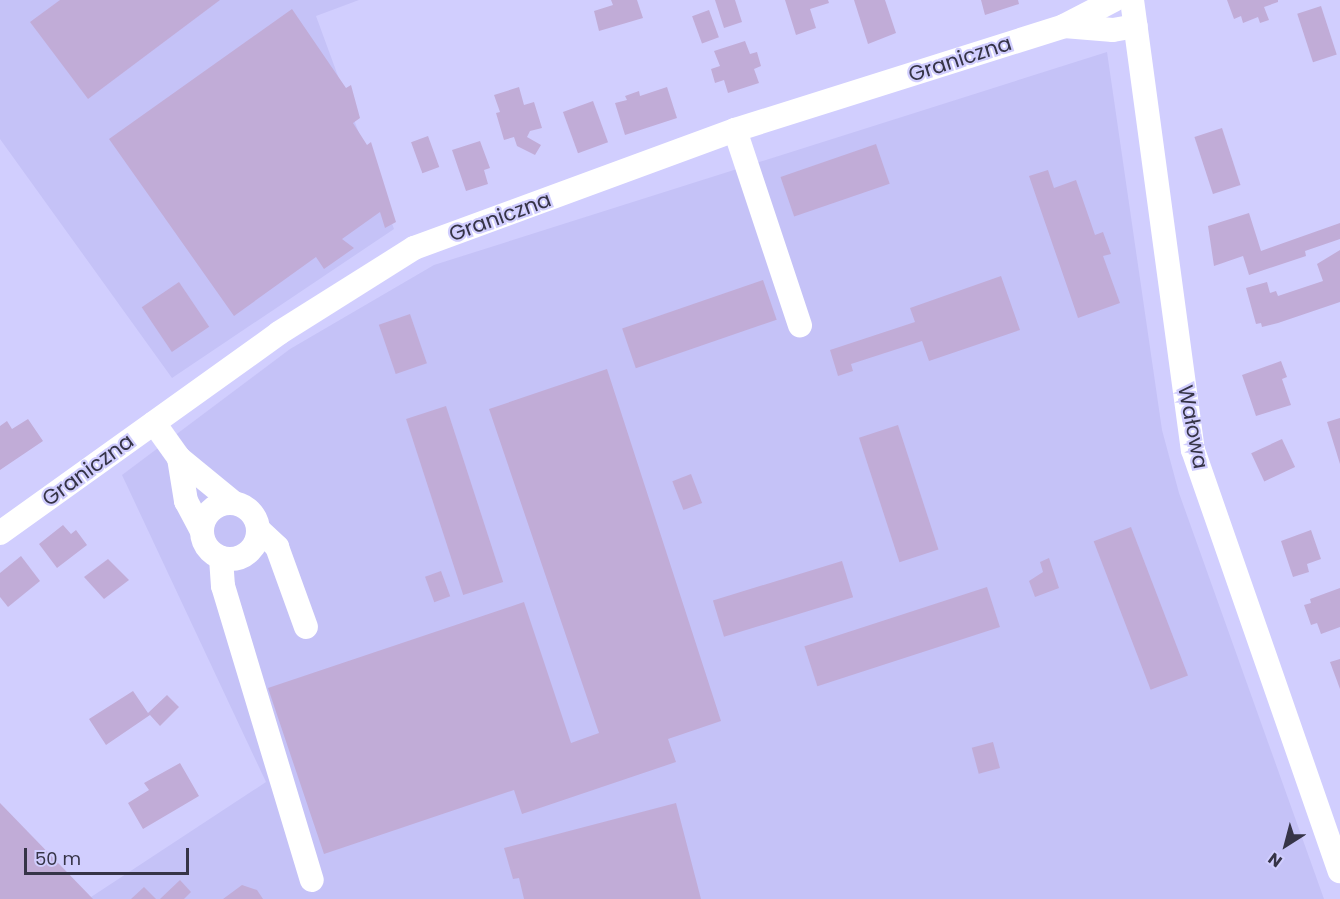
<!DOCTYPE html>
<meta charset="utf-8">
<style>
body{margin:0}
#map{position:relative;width:1340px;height:899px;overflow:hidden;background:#d1cefe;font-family:Poppins,sans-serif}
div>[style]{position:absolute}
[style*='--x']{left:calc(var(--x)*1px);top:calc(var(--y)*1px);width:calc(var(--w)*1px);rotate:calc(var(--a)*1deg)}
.built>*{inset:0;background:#c5c2f7}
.building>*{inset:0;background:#c1acd7;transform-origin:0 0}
.minor>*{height:24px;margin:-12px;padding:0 12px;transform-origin:12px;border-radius:12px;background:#fff}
.minor>.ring{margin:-12px;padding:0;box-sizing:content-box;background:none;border:24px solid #fff;border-radius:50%}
span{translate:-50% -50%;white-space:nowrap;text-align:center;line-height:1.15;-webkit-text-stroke:4.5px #d1cefe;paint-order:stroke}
.street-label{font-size:21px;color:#363447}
.north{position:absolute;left:1256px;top:815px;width:60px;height:60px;-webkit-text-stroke:4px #d1cefe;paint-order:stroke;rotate:216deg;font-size:16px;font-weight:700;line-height:24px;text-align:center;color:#363447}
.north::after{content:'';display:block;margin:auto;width:21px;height:27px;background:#363447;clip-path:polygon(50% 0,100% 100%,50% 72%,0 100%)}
.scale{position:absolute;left:24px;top:848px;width:165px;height:27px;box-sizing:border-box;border:3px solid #363447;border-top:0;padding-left:8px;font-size:18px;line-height:21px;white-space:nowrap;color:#363447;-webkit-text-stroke:4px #d1cefe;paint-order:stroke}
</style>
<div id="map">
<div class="built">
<i style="clip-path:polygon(0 0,359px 0,316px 16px,394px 229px,172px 378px,0 139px)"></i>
<i style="clip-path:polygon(1107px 52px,1162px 430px,1179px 493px,1324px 899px,88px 899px,266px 782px,122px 475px,290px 349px,434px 265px)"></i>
</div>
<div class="building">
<i style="clip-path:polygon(60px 0,220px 0,88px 99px,30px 22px)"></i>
<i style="clip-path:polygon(611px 0,637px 0,643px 18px,599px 31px,594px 11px,613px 5px)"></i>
<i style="clip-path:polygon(715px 0,735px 0,742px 22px,724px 28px)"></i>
<i style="clip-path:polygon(785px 0,828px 0,829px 3px,810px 9px,816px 28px,796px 35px)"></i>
<i style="clip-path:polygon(854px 0,885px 0,896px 33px,868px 44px)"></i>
<i style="clip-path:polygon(981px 0,1018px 0,1019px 4px,985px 15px)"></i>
<i style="clip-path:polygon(1227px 0,1278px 0,1278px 2px,1264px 7px,1269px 20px,1260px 23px,1258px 17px,1243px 23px,1241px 16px,1234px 19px)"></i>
<i style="left:1321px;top:6px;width:51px;height:25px;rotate:72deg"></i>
<i style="clip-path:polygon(292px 9px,346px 88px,351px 85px,360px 118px,353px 123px,367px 145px,371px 142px,396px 222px,385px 228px,380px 212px,342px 239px,354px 248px,324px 269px,316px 257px,234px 316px,109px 139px)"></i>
<i style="left:709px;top:10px;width:29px;height:18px;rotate:70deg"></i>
<i style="clip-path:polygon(745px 41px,750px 54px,757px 52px,761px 66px,754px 69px,759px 83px,728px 93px,724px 80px,715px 83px,711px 69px,720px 66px,714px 51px)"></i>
<i style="clip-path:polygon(519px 87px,524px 105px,534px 102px,542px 128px,530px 131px,527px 137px,541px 145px,535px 155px,517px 146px,514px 137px,504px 140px,496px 113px,500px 112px,494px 95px)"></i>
<i style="clip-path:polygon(667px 87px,677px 118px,625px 135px,615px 103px,627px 100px,625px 96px,639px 91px,640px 96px)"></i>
<i style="left:593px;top:101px;width:44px;height:32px;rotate:70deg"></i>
<i style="left:1222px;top:128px;width:60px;height:29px;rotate:72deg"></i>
<i style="left:428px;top:136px;width:33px;height:18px;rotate:70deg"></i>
<i style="clip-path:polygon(480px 141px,490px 168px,484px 170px,488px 184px,466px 191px,452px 150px)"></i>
<i style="left:876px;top:144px;width:42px;height:101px;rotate:71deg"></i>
<i style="clip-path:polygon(1048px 170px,1054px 188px,1076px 180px,1095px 235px,1103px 232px,1111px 254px,1103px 256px,1120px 303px,1078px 318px,1029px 176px)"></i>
<i style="clip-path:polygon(1249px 213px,1261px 251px,1340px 223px,1340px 239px,1305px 251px,1306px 256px,1249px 275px,1243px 256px,1214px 266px,1208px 226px)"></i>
<i style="clip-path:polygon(1340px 250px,1340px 302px,1278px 323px,1262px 327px,1261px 323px,1256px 324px,1246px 288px,1267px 282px,1270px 293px,1276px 291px,1278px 296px,1323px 281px,1317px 264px)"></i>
<i style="clip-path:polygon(1001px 276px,1020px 330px,929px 361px,922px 341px,851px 364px,853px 371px,838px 376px,830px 350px,915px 322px,910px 308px)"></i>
<i style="left:763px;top:280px;width:42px;height:149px;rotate:71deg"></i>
<i style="left:179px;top:282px;width:54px;height:45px;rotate:56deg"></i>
<i style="left:410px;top:314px;width:52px;height:33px;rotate:71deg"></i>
<i style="clip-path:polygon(1281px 361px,1287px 377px,1282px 379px,1291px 405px,1256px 416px,1242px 375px)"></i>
<i style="clip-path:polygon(607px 369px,721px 721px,668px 739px,676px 762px,522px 814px,514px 790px,324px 854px,268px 688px,524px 602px,571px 743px,599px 733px,489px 409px)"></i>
<i style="left:446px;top:406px;width:185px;height:42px;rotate:72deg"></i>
<i style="clip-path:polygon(1340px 418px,1340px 464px,1327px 422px)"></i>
<i style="clip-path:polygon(28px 419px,43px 441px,0 470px,0 426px,7px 421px,12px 429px)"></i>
<i style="left:898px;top:425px;width:131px;height:41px;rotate:72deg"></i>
<i style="left:1282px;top:439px;width:31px;height:34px;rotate:65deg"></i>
<i style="left:691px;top:474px;width:31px;height:20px;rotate:69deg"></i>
<i style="clip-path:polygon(63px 525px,71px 534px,76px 530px,87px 545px,57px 568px,39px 544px)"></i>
<i style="left:1131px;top:527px;width:159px;height:40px;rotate:69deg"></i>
<i style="clip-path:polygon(1311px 530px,1321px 559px,1307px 564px,1309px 572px,1293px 577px,1281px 541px)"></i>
<i style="clip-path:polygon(21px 556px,40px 581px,8px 607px,0 597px,0 573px)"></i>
<i style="clip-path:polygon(1049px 558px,1059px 588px,1035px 597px,1029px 581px,1043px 572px,1040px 562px)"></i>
<i style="clip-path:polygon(108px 559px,129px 580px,104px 599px,84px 577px)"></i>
<i style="left:842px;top:561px;width:38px;height:135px;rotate:73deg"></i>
<i style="left:441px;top:571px;width:27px;height:17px;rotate:70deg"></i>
<i style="left:987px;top:587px;width:42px;height:192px;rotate:72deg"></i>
<i style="clip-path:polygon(1340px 588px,1340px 627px,1321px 634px,1317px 623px,1311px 625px,1304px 605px,1311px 603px,1310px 599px)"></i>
<i style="clip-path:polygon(1340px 659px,1340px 689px,1330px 662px)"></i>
<i style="clip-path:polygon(133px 691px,148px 713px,167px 695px,179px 707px,160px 726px,150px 715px,106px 745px,89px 719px)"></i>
<i style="left:993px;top:742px;width:27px;height:22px;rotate:75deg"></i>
<i style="clip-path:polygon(180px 763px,199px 796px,143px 829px,128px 803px,149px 790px,144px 783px)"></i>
<i style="clip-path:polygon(0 803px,93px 899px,0 899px)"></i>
<i style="clip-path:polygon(676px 803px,701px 899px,524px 899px,519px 878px,513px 879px,504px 848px)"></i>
<i style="clip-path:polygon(180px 880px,191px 892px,184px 899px,160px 899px)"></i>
<i style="clip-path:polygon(242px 885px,257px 890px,263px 899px,223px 899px)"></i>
<i style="clip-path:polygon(144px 887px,156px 899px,131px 899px)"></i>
</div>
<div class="minor">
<i style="--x:1132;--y:0;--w:454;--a:82.3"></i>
<i style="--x:1193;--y:450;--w:446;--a:70.8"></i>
<i style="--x:1064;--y:26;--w:49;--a:4.7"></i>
<i style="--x:1113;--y:30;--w:23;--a:-10"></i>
<i style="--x:735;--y:130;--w:206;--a:71.6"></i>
<i style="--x:154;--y:423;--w:43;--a:54.5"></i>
<i style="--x:179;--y:458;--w:71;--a:39.3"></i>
<i style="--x:179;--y:458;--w:44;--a:80.8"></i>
<i style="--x:186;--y:501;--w:34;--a:62"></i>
<i class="ring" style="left:202px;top:503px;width:32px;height:32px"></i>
<i style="--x:259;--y:530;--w:25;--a:43"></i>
<i style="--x:277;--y:547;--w:85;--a:70.1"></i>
<i style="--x:0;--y:533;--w:343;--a:-35.6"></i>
<i style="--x:279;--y:333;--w:160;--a:-32.2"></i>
<i style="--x:414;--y:248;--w:342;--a:-20.2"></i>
<i style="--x:735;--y:130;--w:345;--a:-17.5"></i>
<i style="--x:1064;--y:26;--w:56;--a:-27.5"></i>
<i style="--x:221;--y:558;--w:28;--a:86"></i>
<i style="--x:223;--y:586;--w:307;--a:73.2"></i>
</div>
<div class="street-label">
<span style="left:960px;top:59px;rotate:-18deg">Graniczna</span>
<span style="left:500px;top:217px;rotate:-20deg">Graniczna</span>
<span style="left:1193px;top:427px;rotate:79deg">Wałowa</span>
<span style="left:88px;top:470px;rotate:-36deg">Graniczna</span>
</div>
<div class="north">N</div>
<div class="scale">50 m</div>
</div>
